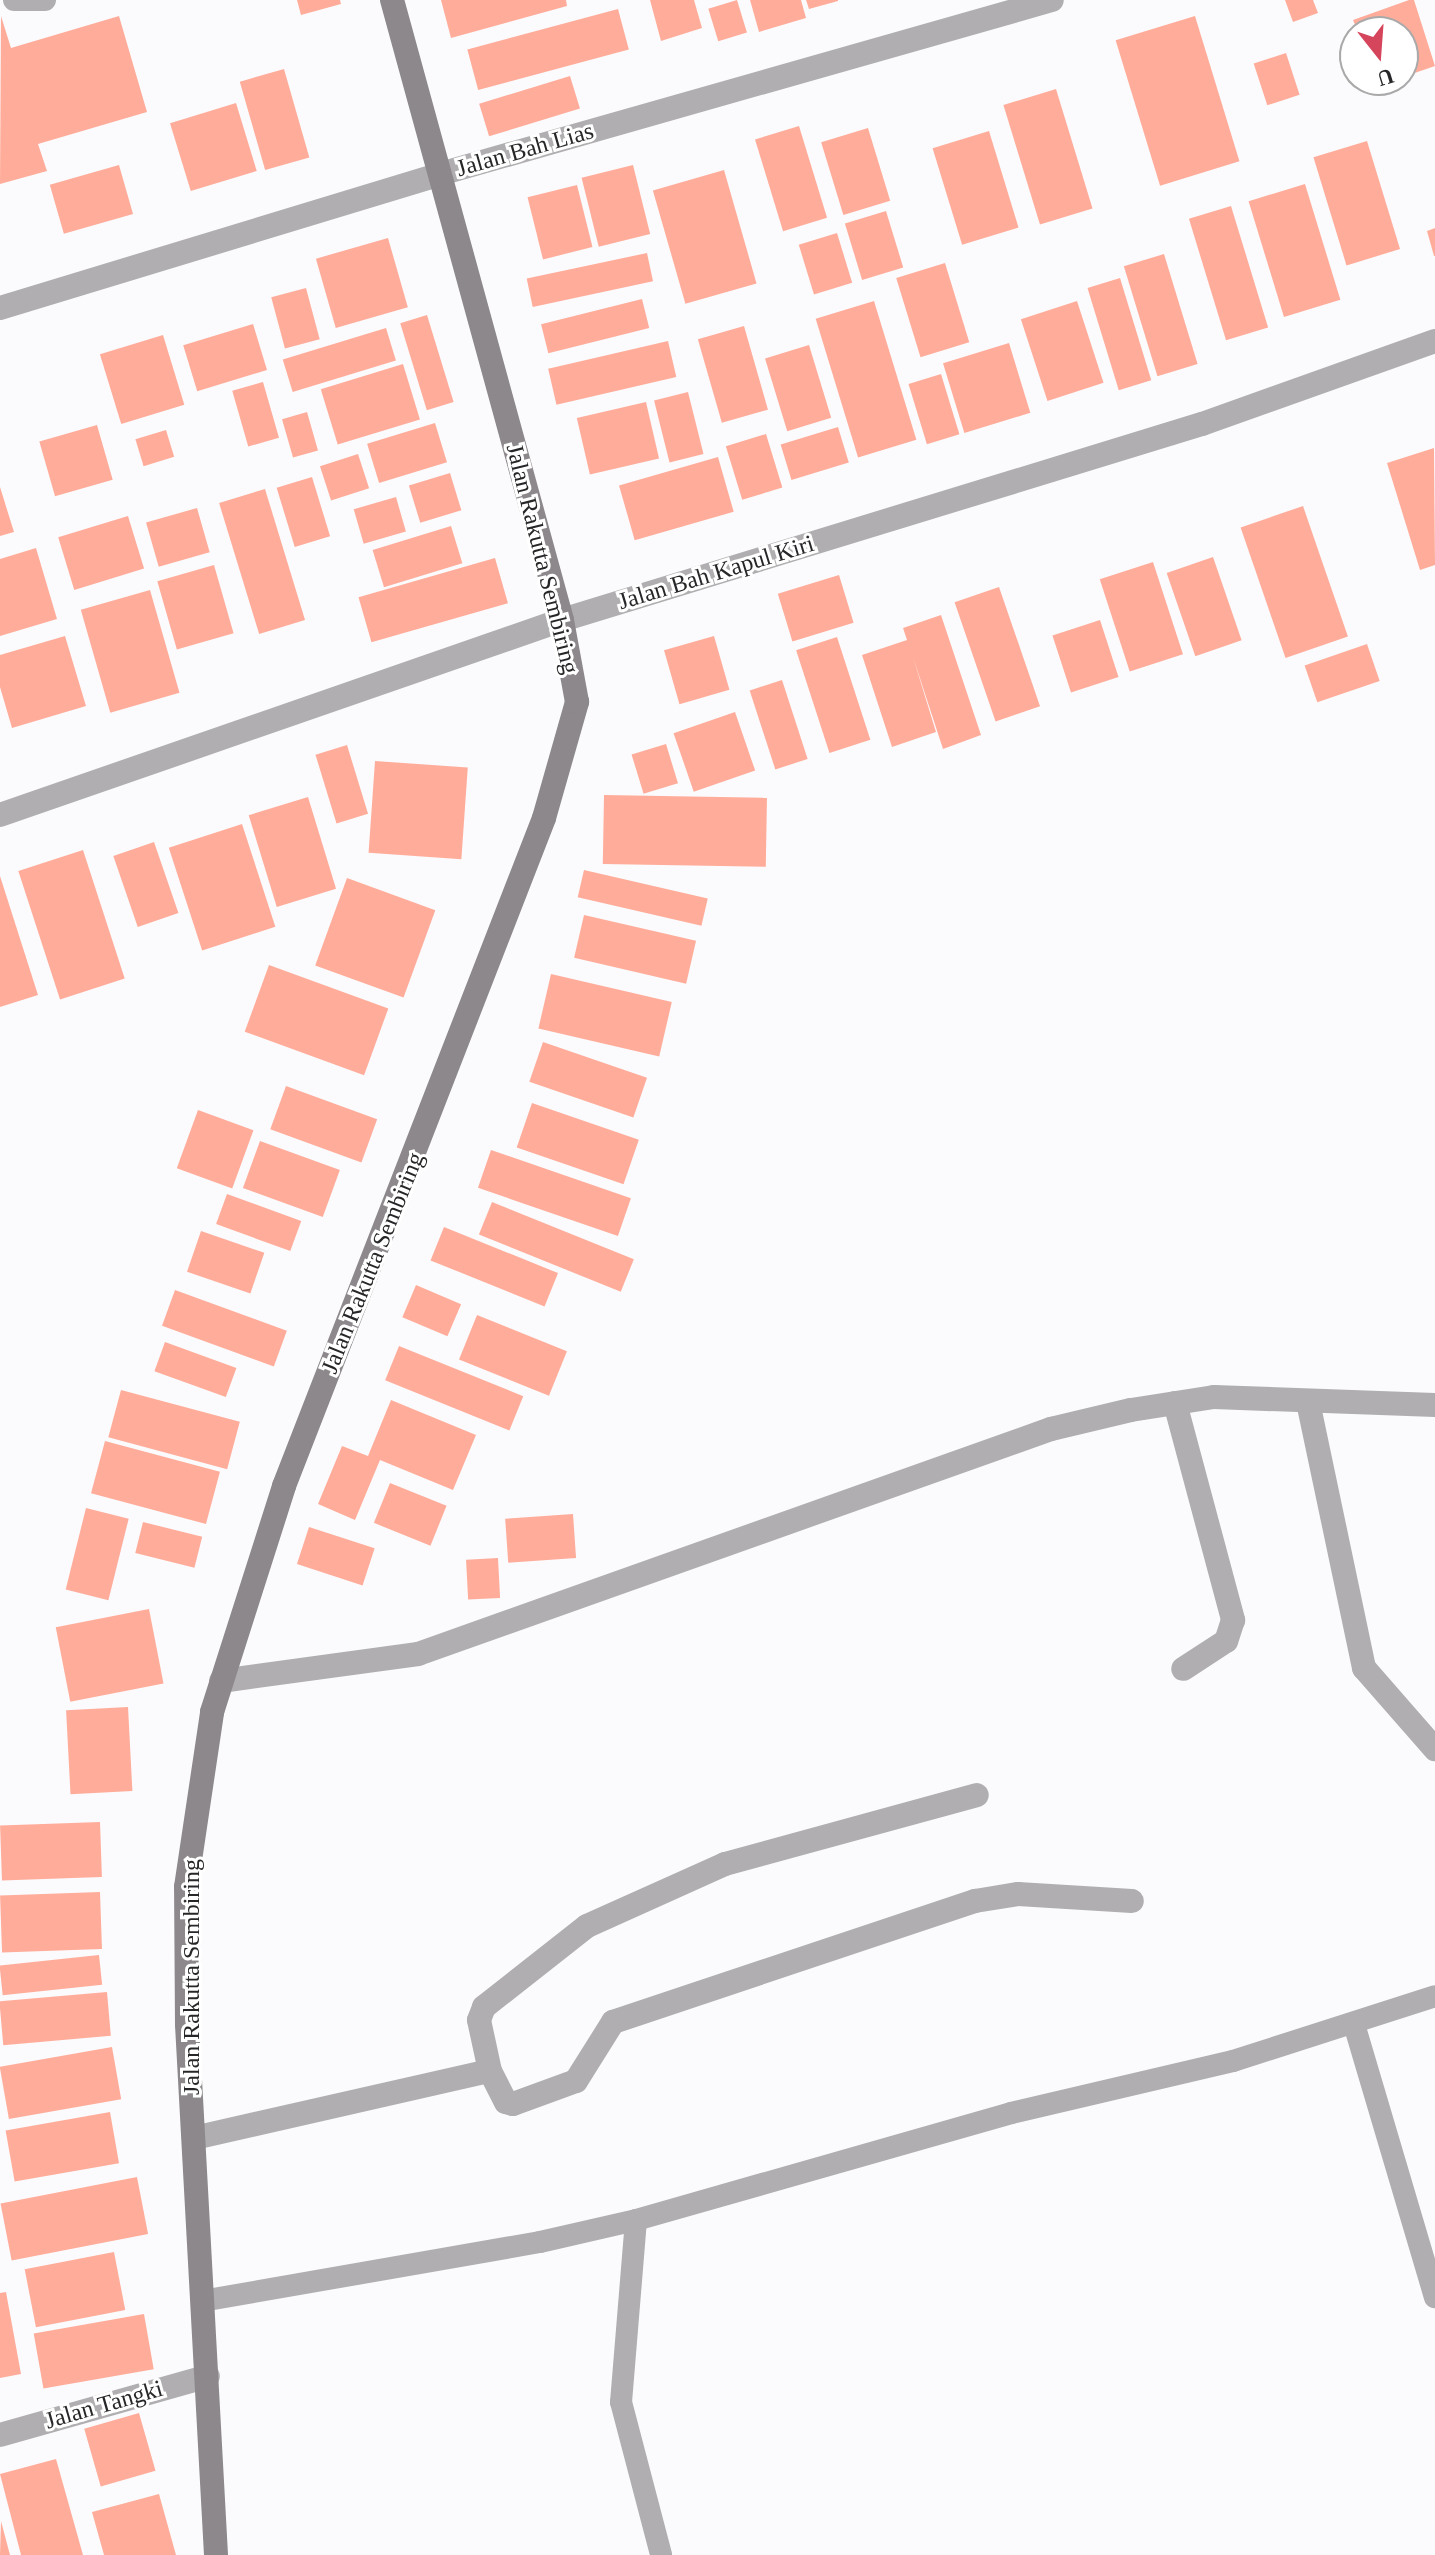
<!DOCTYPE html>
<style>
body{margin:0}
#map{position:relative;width:1435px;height:2555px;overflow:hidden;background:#fbfbfe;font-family:"Times New Roman",serif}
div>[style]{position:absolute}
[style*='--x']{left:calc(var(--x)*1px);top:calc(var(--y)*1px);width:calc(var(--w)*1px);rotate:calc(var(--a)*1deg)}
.building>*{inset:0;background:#ffad9a;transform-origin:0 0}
.lane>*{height:22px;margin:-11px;padding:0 11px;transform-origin:11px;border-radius:11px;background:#b0aeb0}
.street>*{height:24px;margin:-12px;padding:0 12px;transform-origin:12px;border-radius:12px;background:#b0aeb0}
.secondary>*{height:24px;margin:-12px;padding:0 12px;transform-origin:12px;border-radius:12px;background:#8c888c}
span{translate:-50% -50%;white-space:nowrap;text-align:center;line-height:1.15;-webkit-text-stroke:6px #fff;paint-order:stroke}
.street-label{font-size:24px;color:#27272a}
.north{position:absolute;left:1339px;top:16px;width:80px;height:80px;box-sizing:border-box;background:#fff;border:2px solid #a9a9aa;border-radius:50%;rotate:163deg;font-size:22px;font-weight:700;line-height:32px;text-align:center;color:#27272a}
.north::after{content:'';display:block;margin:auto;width:28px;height:36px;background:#d5455c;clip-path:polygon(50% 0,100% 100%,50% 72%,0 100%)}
</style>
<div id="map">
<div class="building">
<i style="clip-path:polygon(297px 0,340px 0,341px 4px,301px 15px)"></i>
<i style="clip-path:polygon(441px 0,566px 0,567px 6px,451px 38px)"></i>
<i style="clip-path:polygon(650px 0,694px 0,702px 28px,661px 41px)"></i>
<i style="left:737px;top:0;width:34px;height:30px;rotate:73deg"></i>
<i style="clip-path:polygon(750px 0,801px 0,806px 18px,759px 32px)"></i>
<i style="clip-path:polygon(806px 0,838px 0,838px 1px,809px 9px)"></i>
<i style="clip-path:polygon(1285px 0,1313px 0,1318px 13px,1293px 22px)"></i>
<i style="clip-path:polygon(1409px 0,1414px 0,1435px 66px,1403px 77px,1403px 32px,1358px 32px,1353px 20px)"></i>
<i style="left:618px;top:9px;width:42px;height:156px;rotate:75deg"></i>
<i style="clip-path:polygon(1px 16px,11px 48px,119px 16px,147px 112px,38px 144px,47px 171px,0 184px)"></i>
<i style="left:1195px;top:16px;width:152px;height:83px;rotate:73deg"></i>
<i style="left:1286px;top:53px;width:44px;height:34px;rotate:72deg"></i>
<i style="left:284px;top:69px;width:92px;height:46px;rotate:74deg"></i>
<i style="left:570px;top:76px;width:34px;height:95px;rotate:73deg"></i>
<i style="left:1056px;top:89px;width:125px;height:55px;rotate:73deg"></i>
<i style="left:236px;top:103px;width:71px;height:69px;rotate:73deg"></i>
<i style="left:799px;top:126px;width:96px;height:46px;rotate:73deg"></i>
<i style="left:868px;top:128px;width:76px;height:49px;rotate:73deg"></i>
<i style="left:989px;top:131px;width:101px;height:59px;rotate:73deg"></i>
<i style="left:1367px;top:141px;width:113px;height:56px;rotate:73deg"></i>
<i style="left:119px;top:165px;width:51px;height:72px;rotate:74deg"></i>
<i style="left:633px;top:165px;width:71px;height:53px;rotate:76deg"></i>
<i style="left:724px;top:170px;width:118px;height:74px;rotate:74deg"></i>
<i style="left:1305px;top:184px;width:121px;height:59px;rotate:73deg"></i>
<i style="left:577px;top:185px;width:64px;height:51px;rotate:76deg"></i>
<i style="left:1231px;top:206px;width:127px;height:44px;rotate:73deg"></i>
<i style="left:886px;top:211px;width:59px;height:43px;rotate:73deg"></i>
<i style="clip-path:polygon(1435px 228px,1435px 256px,1434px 256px,1427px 231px)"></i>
<i style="left:837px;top:233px;width:52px;height:40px;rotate:73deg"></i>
<i style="left:388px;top:238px;width:72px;height:75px;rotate:74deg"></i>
<i style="left:647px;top:253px;width:29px;height:123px;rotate:78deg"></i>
<i style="left:1164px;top:254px;width:115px;height:42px;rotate:73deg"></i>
<i style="left:945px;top:263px;width:83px;height:51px;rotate:73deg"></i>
<i style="left:1120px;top:278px;width:107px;height:34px;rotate:73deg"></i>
<i style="left:306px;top:288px;width:53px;height:36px;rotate:75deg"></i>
<i style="left:642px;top:299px;width:30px;height:104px;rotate:76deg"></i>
<i style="left:874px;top:301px;width:145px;height:61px;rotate:73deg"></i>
<i style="left:1077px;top:301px;width:86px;height:59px;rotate:72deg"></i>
<i style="left:427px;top:315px;width:91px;height:28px;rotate:73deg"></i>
<i style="left:253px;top:324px;width:48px;height:73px;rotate:73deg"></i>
<i style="left:744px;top:326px;width:87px;height:48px;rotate:74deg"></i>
<i style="left:386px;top:328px;width:34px;height:108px;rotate:73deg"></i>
<i style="left:163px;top:335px;width:73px;height:66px;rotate:73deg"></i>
<i style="left:668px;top:341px;width:37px;height:123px;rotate:77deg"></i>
<i style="left:1009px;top:343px;width:73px;height:69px;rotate:73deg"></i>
<i style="left:809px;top:345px;width:76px;height:46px;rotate:73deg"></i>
<i style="left:403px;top:364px;width:58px;height:86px;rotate:73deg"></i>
<i style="left:941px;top:374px;width:63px;height:34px;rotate:73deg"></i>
<i style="left:263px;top:382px;width:58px;height:32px;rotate:74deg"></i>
<i style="left:688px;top:392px;width:64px;height:35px;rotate:76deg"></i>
<i style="left:646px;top:402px;width:58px;height:71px;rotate:77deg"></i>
<i style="left:307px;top:412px;width:40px;height:26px;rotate:74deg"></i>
<i style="left:435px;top:423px;width:41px;height:71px;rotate:73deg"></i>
<i style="left:97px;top:425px;width:57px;height:60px;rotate:74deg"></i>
<i style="left:838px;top:427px;width:37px;height:60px;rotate:73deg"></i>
<i style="left:166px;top:430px;width:28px;height:32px;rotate:73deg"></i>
<i style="left:766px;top:434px;width:56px;height:42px;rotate:73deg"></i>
<i style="clip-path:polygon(1434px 448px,1435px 565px,1420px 570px,1387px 463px)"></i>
<i style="left:358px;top:454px;width:36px;height:40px;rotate:72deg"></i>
<i style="left:718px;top:457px;width:57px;height:103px;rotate:74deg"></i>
<i style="left:450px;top:473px;width:39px;height:43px;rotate:73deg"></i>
<i style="left:312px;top:477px;width:62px;height:37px;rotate:73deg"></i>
<i style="clip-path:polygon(0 487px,14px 532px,0 536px)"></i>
<i style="left:265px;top:489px;width:137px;height:48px;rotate:73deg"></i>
<i style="left:396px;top:497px;width:36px;height:44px;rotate:74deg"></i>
<i style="left:1303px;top:506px;width:138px;height:66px;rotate:71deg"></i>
<i style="left:197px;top:508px;width:46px;height:53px;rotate:74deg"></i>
<i style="left:128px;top:516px;width:55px;height:73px;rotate:73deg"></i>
<i style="left:451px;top:526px;width:39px;height:82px;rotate:73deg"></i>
<i style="clip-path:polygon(36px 548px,57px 619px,0 636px,0 559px)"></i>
<i style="left:1213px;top:557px;width:88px;height:49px;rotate:71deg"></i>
<i style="left:495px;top:558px;width:47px;height:142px;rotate:74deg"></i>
<i style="left:1153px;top:562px;width:97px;height:56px;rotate:72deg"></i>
<i style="left:214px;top:565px;width:71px;height:59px;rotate:74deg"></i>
<i style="left:839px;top:575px;width:50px;height:64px;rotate:73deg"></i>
<i style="left:999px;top:587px;width:126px;height:47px;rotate:71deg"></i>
<i style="left:150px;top:590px;width:107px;height:72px;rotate:74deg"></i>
<i style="clip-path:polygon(941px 615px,981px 735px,943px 749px,913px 657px,936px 732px,892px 747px,862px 655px,907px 640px,903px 628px)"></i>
<i style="left:1100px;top:620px;width:60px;height:50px;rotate:72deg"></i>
<i style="clip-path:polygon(65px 636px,86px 706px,12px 728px,0 687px,0 655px)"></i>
<i style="left:714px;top:636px;width:56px;height:52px;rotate:74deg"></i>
<i style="left:837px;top:637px;width:108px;height:43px;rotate:72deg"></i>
<i style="left:1367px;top:644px;width:39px;height:66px;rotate:71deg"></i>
<i style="left:782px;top:680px;width:83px;height:34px;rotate:72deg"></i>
<i style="left:735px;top:712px;width:62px;height:65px;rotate:71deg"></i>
<i style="left:666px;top:744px;width:41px;height:36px;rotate:73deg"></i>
<i style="left:347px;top:745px;width:72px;height:33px;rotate:73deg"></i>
<i style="left:375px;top:761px;width:93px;height:92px;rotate:4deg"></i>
<i style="left:604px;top:795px;width:163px;height:69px;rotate:1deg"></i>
<i style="left:308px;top:797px;width:96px;height:62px;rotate:73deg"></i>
<i style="left:242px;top:824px;width:108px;height:77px;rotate:72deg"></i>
<i style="left:154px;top:842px;width:75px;height:43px;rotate:71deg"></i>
<i style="left:83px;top:850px;width:135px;height:68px;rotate:72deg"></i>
<i style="left:584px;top:870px;width:127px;height:28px;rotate:13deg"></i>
<i style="clip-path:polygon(0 876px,38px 995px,0 1007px)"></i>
<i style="left:347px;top:878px;width:94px;height:93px;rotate:20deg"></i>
<i style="left:584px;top:915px;width:115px;height:44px;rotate:13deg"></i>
<i style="left:269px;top:965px;width:127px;height:71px;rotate:20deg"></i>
<i style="left:551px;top:974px;width:124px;height:56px;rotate:13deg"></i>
<i style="left:543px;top:1042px;width:110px;height:42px;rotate:19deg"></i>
<i style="left:286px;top:1086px;width:97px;height:46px;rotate:20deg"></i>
<i style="left:532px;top:1103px;width:113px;height:47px;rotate:19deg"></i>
<i style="left:198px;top:1110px;width:59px;height:62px;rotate:20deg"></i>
<i style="left:260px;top:1141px;width:85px;height:50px;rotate:20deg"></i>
<i style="left:491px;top:1150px;width:148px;height:40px;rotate:19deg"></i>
<i style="left:227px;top:1194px;width:79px;height:32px;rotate:20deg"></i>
<i style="left:492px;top:1202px;width:153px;height:35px;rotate:22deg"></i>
<i style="left:444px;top:1227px;width:123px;height:36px;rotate:22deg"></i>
<i style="left:201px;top:1231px;width:67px;height:43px;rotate:19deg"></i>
<i style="left:416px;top:1285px;width:49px;height:35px;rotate:23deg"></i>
<i style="left:175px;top:1290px;width:119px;height:38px;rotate:20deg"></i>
<i style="left:477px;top:1315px;width:97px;height:48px;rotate:22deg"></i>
<i style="left:165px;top:1342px;width:76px;height:31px;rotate:20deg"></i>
<i style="left:399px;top:1346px;width:134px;height:37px;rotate:22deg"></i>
<i style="left:121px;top:1390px;width:123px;height:49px;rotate:15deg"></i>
<i style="clip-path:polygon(391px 1400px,476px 1435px,453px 1490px,380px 1460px,355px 1520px,318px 1504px,342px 1446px,368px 1456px)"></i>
<i style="left:105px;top:1441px;width:119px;height:54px;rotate:15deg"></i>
<i style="left:390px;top:1483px;width:61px;height:43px;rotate:22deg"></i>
<i style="left:86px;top:1508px;width:44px;height:84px;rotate:14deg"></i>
<i style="left:573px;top:1514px;width:44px;height:68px;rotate:86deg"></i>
<i style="left:143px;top:1522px;width:61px;height:32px;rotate:14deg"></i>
<i style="left:309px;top:1527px;width:69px;height:39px;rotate:18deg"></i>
<i style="left:498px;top:1558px;width:40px;height:32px;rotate:87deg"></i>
<i style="left:149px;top:1609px;width:76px;height:95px;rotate:79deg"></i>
<i style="left:128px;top:1707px;width:84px;height:62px;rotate:87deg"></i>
<i style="left:100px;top:1822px;width:55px;height:100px;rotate:88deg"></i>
<i style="left:100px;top:1892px;width:57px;height:100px;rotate:88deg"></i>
<i style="left:99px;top:1955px;width:30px;height:100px;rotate:84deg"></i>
<i style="left:107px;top:1992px;width:44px;height:108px;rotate:85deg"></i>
<i style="left:112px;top:2047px;width:53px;height:114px;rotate:80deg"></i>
<i style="left:110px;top:2112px;width:52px;height:106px;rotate:80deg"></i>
<i style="left:137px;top:2177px;width:58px;height:139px;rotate:79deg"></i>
<i style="left:114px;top:2252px;width:59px;height:91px;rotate:79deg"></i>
<i style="clip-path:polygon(6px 2292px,21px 2374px,0 2378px,0 2293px)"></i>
<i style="left:144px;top:2314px;width:56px;height:112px;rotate:80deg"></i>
<i style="left:139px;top:2413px;width:60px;height:57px;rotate:74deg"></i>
<i style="clip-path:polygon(56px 2459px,83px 2555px,21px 2555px,0 2474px)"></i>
<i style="clip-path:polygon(159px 2494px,176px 2555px,104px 2555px,92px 2512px)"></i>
<i style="clip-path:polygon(1px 2521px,10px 2555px,0 2555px)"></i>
</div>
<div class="lane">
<i style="--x:14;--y:0;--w:31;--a:0"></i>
<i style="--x:1354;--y:2024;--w:285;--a:73.5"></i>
<i style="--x:636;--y:2220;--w:183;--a:94.7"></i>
<i style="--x:621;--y:2402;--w:158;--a:75.3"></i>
<i style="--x:202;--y:2301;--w:343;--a:-9.9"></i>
<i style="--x:540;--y:2242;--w:98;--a:-12.9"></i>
<i style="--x:636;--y:2220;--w:390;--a:-15.9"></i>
<i style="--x:1011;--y:2113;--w:228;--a:-13.2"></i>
<i style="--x:1233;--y:2061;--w:212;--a:-17.8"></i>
</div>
<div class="street">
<i style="--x:0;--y:308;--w:460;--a:-16.9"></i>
<i style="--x:440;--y:174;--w:636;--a:-15.87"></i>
<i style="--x:0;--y:815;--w:595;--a:-19.14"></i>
<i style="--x:562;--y:620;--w:669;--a:-17.03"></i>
<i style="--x:1202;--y:424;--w:247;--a:-19.6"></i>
<i style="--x:1308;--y:1402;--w:272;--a:78.1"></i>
<i style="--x:1364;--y:1668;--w:108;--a:48.8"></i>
<i style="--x:1175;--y:1403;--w:225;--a:75"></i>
<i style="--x:1233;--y:1620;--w:22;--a:108"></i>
<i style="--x:1226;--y:1641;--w:51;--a:146.9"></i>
<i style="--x:221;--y:1681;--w:199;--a:-7.8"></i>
<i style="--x:418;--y:1654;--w:672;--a:-19.57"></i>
<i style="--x:1051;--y:1429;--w:82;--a:-13.4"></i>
<i style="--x:1131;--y:1410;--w:84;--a:-8.9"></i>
<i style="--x:1214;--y:1397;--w:221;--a:2.1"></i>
<i style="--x:490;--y:2071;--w:52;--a:-102.2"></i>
<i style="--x:479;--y:2020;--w:14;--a:-69"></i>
<i style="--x:484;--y:2007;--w:131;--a:-38.2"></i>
<i style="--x:587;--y:1926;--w:151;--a:-24.2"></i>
<i style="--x:725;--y:1864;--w:261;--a:-15.3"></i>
<i style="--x:194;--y:2138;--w:303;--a:-12.8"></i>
<i style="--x:490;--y:2071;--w:35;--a:63"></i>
<i style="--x:506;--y:2102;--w:7;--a:16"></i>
<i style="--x:513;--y:2104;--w:67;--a:-20.1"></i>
<i style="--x:576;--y:2081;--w:70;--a:-57.9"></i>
<i style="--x:613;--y:2022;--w:382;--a:-18.5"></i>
<i style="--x:975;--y:1901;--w:44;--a:-9.2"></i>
<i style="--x:1018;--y:1894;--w:114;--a:3.5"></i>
<i style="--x:0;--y:2435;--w:216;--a:-15.8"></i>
</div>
<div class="secondary">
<i style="--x:216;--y:2555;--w:532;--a:-93.13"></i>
<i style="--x:187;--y:2024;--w:137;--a:-90.4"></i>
<i style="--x:186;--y:1887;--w:177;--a:-81.5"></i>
<i style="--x:212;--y:1712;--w:237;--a:-72.3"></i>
<i style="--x:284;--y:1486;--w:717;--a:-68.73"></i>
<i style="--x:544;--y:818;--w:121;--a:-74.1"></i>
<i style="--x:577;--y:702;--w:83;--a:-100.4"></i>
<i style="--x:562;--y:620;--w:643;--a:-105.33"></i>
</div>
<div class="street-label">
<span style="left:525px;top:150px;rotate:-16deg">Jalan Bah Lias</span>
<span style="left:542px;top:559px;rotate:76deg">Jalan Rakutta Sembiring</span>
<span style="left:716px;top:573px;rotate:-17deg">Jalan Bah Kapul Kiri</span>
<span style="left:373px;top:1263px;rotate:-68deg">Jalan Rakutta Sembiring</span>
<span style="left:192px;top:1977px;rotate:-90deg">Jalan Rakutta Sembiring</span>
<span style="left:104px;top:2405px;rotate:-16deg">Jalan Tangki</span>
</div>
<div class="north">U</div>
</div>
